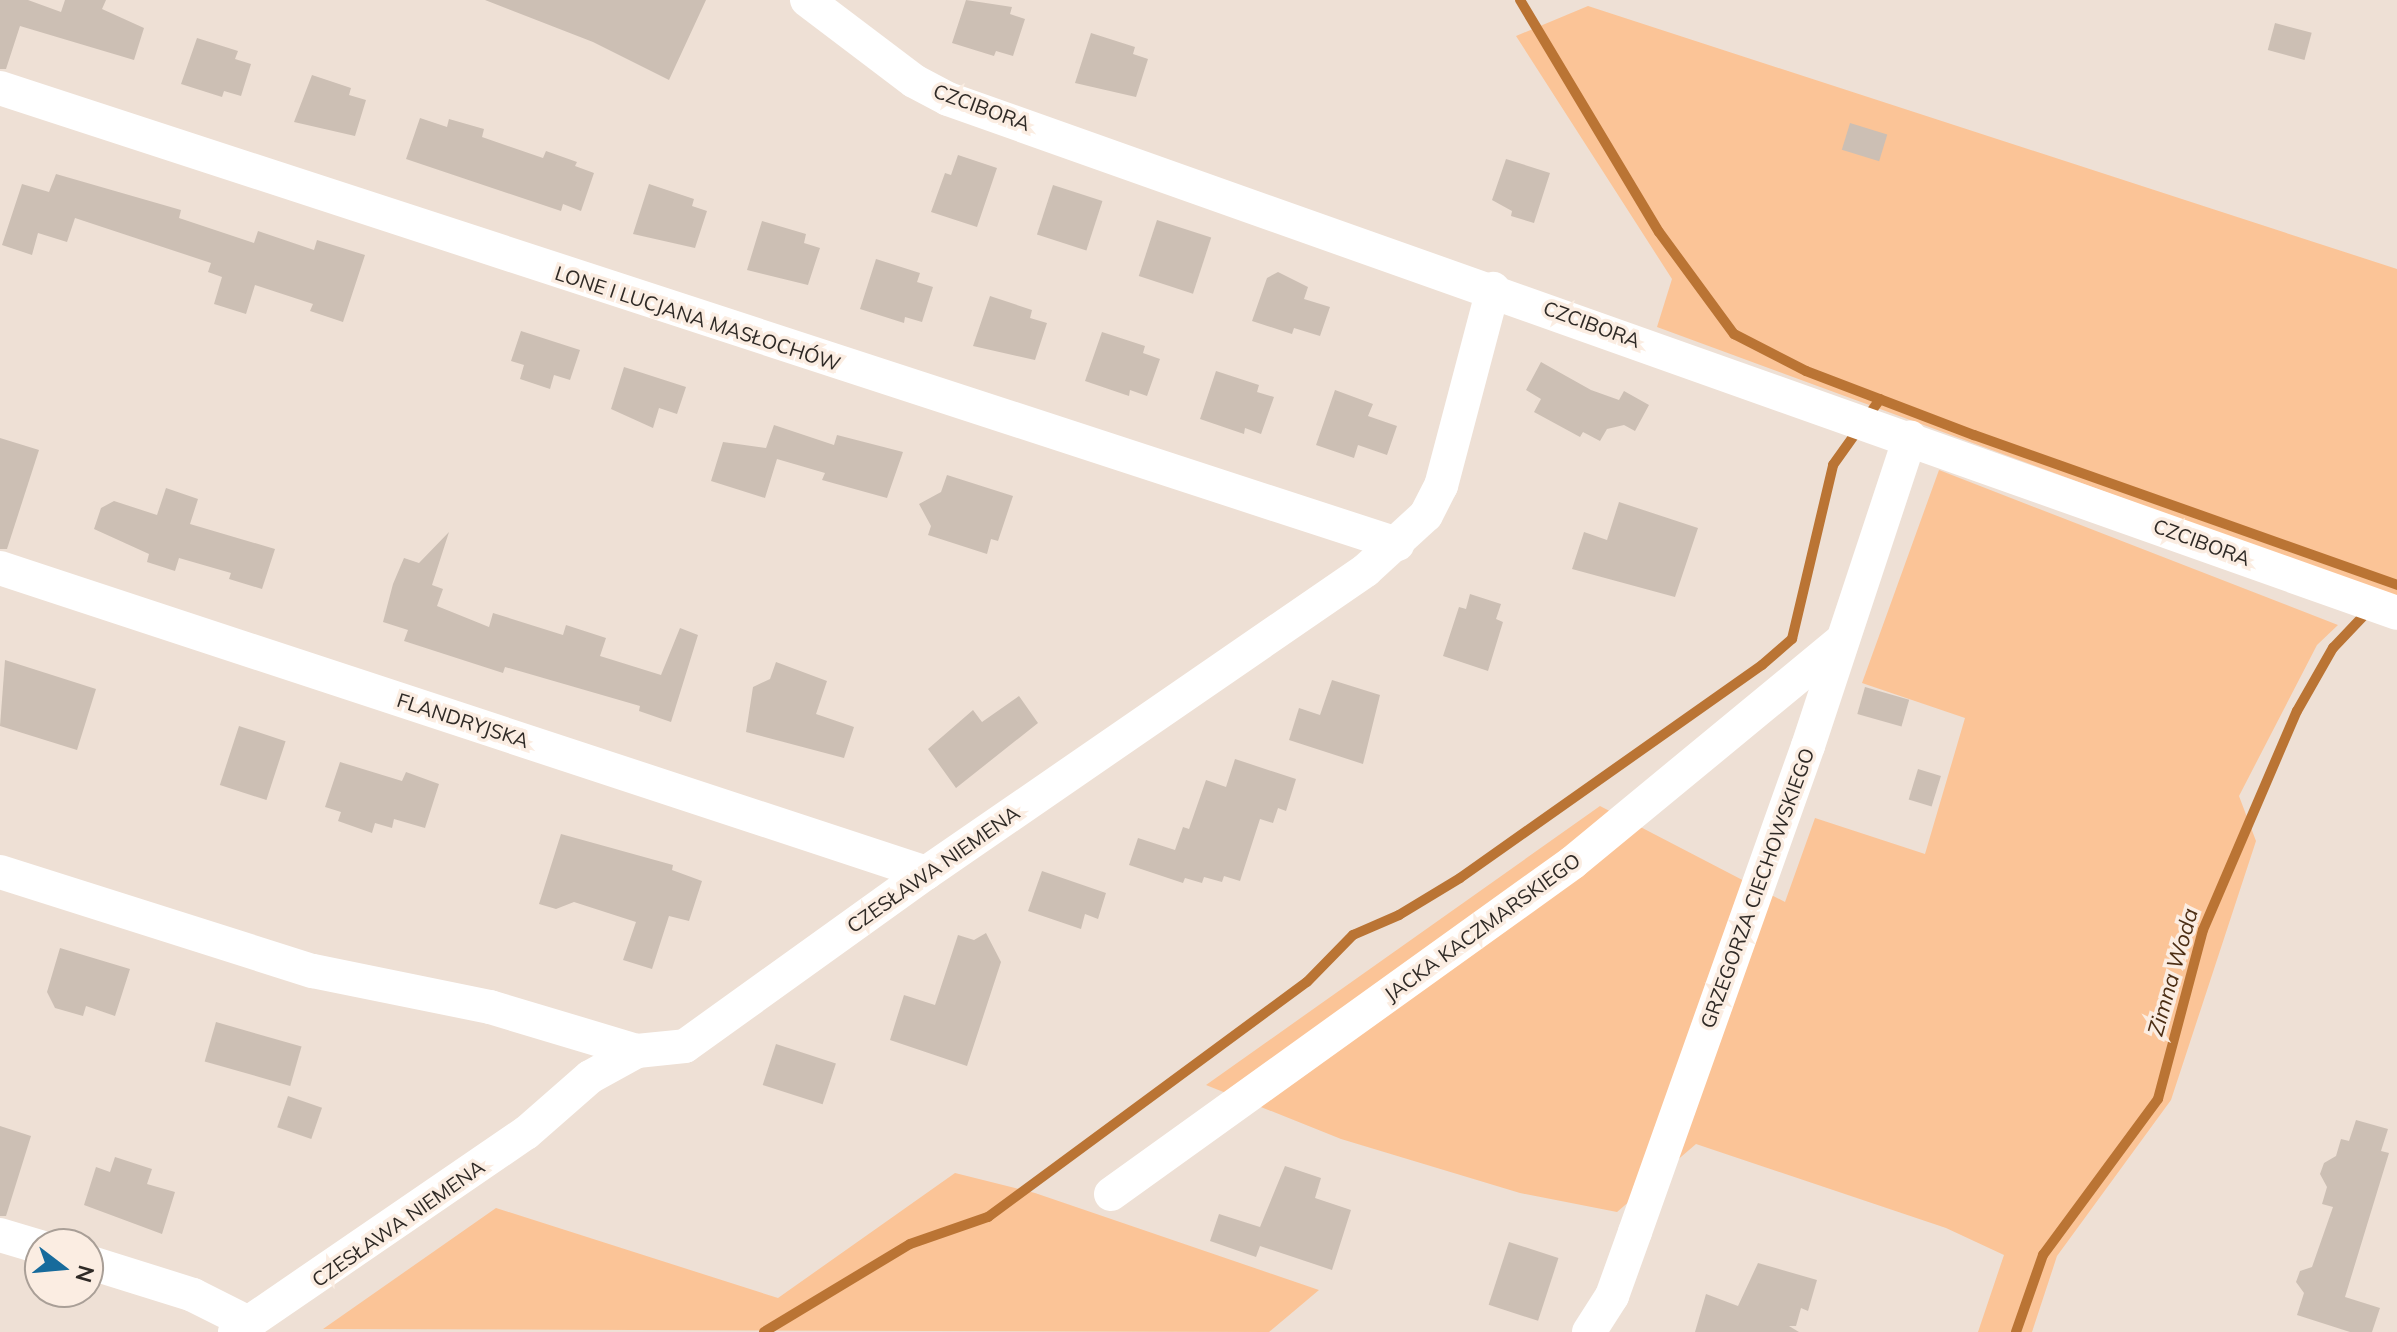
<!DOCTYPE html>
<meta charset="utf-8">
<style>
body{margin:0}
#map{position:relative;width:2397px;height:1332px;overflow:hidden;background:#eee0d5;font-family:Mulish,sans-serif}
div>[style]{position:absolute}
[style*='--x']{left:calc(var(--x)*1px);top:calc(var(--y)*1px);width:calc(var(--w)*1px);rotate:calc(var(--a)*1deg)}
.green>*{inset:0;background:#fbc497}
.stream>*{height:10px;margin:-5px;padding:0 5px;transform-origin:5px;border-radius:5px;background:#ba7434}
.building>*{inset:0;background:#ccbfb4;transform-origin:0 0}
.minor>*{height:34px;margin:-17px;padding:0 17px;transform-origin:17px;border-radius:17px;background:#fff}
span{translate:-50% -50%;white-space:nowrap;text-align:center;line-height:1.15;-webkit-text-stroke:7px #fbede2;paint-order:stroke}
.street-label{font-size:20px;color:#2f2a26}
.water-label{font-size:22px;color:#4c2e14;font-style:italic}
.north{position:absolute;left:24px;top:1228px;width:80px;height:80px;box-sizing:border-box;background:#fbede2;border:2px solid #a99f97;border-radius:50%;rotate:106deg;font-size:22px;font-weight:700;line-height:32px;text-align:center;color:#2f2a26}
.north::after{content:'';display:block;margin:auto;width:28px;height:36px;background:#176b9c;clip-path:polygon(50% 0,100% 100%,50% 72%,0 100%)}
</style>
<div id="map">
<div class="green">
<i style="clip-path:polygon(1588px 6px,2397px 269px,2397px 599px,1657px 327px,1672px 279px,1516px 36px)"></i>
<i style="clip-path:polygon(1939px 470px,2338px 625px,2317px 645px,2239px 796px,2256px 841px,2171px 1100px,2057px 1256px,2032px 1332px,1978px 1332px,2004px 1255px,1946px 1228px,1696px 1144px,1617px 1212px,1520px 1193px,1341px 1139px,1206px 1085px,1600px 806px,1785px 902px,1815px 818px,1925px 854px,1965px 718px,1862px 683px)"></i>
<i style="clip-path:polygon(955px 1173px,1035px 1193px,1319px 1290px,1269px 1332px,323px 1329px,496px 1208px,778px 1298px)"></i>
</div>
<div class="stream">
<i style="--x:1520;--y:0;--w:270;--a:59.1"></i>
<i style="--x:1659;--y:232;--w:127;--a:53.7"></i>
<i style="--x:1734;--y:334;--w:81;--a:27.2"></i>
<i style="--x:1806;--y:371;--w:180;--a:20.9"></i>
<i style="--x:1974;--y:435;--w:449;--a:19.5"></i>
<i style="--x:764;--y:1332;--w:170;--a:-31.1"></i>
<i style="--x:910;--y:1244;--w:83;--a:-19.1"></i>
<i style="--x:988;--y:1217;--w:396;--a:-36.4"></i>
<i style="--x:1307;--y:982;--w:66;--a:-45.6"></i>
<i style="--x:1353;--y:935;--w:50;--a:-23.5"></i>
<i style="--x:1399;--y:915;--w:71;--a:-31.2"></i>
<i style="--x:1460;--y:878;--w:370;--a:-35.2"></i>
<i style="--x:1762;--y:665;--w:40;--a:-41"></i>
<i style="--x:1792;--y:639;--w:179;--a:-76.7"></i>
<i style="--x:1833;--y:465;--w:81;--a:-54.5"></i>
<i style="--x:2016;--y:1332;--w:82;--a:-70.7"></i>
<i style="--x:2043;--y:1255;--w:194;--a:-53.6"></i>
<i style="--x:2158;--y:1099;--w:175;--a:-75.1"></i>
<i style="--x:2203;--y:930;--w:238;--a:-66.8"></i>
<i style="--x:2297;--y:711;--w:73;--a:-60.3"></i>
<i style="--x:2333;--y:648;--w:52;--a:-46.5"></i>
</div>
<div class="building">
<i style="clip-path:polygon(0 0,28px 0,61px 12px,65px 0,106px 0,102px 9px,144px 28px,134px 60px,20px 26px,6px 69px,0 69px)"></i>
<i style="clip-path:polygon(485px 0,706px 0,669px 80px,593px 42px)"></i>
<i style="clip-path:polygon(966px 0,1012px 7px,1010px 14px,1025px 19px,1013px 56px,996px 51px,994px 56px,952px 43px)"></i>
<i style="left:2275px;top:23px;width:38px;height:28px;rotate:15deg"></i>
<i style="clip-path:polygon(1091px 33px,1135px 47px,1133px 54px,1148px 59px,1136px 97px,1075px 83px)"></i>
<i style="clip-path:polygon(197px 38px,238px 51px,235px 59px,251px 64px,241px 96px,224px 91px,222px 97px,181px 84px)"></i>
<i style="clip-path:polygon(312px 75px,351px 88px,349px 95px,366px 100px,355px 136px,294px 122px)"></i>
<i style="clip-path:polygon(420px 118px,447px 127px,449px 119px,484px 129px,482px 137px,543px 158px,546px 151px,577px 162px,575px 166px,594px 173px,581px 211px,563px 204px,561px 211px,406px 159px)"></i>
<i style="left:1850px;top:123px;width:39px;height:28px;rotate:17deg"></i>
<i style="clip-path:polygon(958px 155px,997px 168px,977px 227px,931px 212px,945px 173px,951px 175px)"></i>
<i style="clip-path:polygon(1506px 159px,1550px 173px,1534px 223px,1511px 216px,1512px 211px,1492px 200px)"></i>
<i style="clip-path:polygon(56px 174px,181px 210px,179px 218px,254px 243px,258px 231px,314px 250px,317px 240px,365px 255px,343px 322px,310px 311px,313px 304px,255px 285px,246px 314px,214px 304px,222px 277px,208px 272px,211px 263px,75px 218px,67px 242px,38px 233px,32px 255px,2px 245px,22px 184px,49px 192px)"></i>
<i style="clip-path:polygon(649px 184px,694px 199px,692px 206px,707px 211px,695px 248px,633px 234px)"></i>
<i style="left:1053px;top:185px;width:52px;height:52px;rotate:18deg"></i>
<i style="left:1157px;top:220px;width:57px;height:59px;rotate:18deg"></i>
<i style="clip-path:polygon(762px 221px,806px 234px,804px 243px,820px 248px,808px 285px,747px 270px)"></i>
<i style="clip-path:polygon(876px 259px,920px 273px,917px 282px,933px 287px,922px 322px,905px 317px,904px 323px,860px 309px)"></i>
<i style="clip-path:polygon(1278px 272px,1308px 287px,1304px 299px,1330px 307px,1320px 336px,1294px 328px,1292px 334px,1252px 321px,1267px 278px)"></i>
<i style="clip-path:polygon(990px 296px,1032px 310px,1030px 318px,1047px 323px,1035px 360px,973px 346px)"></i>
<i style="clip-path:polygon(521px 331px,580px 350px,570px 380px,554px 375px,550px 389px,520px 379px,524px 365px,511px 361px)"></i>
<i style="clip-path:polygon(1102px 332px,1145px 346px,1143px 353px,1160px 359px,1147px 396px,1130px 390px,1129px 396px,1085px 381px)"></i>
<i style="clip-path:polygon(1541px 362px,1591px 390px,1619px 400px,1624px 391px,1649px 405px,1635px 431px,1624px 425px,1607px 429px,1600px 441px,1583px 432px,1580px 437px,1534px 412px,1541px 399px,1526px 390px)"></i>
<i style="clip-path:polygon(624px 367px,686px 387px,677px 414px,659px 408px,653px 428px,611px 409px)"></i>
<i style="clip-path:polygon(1216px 371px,1259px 385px,1257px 392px,1274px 397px,1261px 434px,1245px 428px,1244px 434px,1200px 419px)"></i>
<i style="clip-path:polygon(1335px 390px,1373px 404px,1368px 416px,1397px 426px,1387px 455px,1358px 445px,1354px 458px,1316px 445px)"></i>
<i style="clip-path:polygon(774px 425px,834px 445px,837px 435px,903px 452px,887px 498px,822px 480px,825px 473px,777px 459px,765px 498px,711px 481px,723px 442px,766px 448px)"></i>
<i style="clip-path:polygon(0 438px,39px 450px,7px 549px,0 549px)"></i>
<i style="clip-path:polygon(947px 475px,1013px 496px,998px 541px,991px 539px,987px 554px,928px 535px,931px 526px,919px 504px,941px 492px)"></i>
<i style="clip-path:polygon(166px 488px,198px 499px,190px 524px,275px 549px,262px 589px,229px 579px,231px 573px,179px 558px,175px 571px,147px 562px,149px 554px,94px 529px,101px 508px,114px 501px,157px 515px)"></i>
<i style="clip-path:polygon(1619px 502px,1698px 528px,1675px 597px,1572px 569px,1584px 532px,1607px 540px)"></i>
<i style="clip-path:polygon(449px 532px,432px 585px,443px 589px,437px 606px,489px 627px,493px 613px,563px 635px,566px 625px,606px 638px,600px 656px,661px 675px,680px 628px,698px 635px,671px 722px,639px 711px,640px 706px,505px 667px,503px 673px,404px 641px,408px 630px,383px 622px,393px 584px,404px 558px,419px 563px)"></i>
<i style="clip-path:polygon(1470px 594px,1501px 604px,1496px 619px,1503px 622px,1488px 671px,1443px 656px,1459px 607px,1466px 609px)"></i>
<i style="clip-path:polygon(5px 660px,96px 689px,77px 750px,0 726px)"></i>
<i style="clip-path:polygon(776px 662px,827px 681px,816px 714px,854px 727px,844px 758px,746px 732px,753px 687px,770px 679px)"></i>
<i style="clip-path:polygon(1332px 680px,1380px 695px,1363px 764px,1289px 740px,1299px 708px,1320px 715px)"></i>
<i style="left:1865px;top:687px;width:46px;height:28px;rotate:16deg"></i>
<i style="clip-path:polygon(1019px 696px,1038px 723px,956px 788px,928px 749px,973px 710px,982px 722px)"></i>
<i style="left:239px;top:726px;width:49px;height:62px;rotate:18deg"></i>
<i style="clip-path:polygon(1235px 759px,1296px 779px,1286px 811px,1278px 808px,1273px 823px,1260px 819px,1240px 881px,1224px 876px,1222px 882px,1204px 877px,1202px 883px,1185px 878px,1183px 883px,1129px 865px,1138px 838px,1175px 850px,1183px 827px,1189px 829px,1206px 780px,1226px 787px)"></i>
<i style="clip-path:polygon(340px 762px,402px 781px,406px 772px,439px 784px,425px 828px,394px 819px,392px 828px,375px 823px,372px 833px,338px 821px,341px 812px,325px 807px)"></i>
<i style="left:1918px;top:769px;width:24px;height:32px;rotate:17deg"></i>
<i style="clip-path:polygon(561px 834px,673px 865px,672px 870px,702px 881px,689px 921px,669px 916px,652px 969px,623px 960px,636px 922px,574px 902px,556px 909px,539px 904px)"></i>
<i style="clip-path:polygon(1042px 871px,1106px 893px,1098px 919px,1085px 914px,1081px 929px,1028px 911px)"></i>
<i style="clip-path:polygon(986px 933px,1001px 962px,967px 1066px,890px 1040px,904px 995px,935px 1005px,958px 935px,974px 940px)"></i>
<i style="clip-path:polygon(60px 948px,130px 969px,115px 1016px,86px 1006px,83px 1016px,55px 1008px,47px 992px)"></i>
<i style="left:216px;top:1022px;width:89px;height:41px;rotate:16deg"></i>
<i style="left:776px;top:1044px;width:63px;height:43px;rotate:18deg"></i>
<i style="left:288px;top:1096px;width:36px;height:33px;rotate:19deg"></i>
<i style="clip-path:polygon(2356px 1120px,2388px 1129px,2381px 1151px,2389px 1153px,2345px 1297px,2380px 1308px,2372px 1332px,2350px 1332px,2297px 1315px,2304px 1293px,2296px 1282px,2300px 1271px,2312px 1267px,2333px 1207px,2322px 1204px,2327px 1187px,2320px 1174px,2324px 1163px,2336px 1156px,2341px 1139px,2349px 1141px)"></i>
<i style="clip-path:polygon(0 1126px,31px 1136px,6px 1216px,0 1216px)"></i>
<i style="clip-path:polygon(115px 1157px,152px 1169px,147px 1184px,175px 1192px,162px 1234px,84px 1205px,96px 1167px,110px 1172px)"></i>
<i style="clip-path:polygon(1285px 1166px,1321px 1178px,1315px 1198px,1351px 1210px,1332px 1270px,1260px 1246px,1256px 1257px,1210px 1241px,1219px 1214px,1260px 1227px)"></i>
<i style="left:1509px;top:1242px;width:52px;height:66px;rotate:18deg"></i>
<i style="clip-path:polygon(1758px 1263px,1817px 1280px,1808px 1311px,1801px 1308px,1796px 1326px,1789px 1326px,1799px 1332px,1695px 1332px,1706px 1294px,1738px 1306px)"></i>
</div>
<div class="minor">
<i style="--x:807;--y:0;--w:134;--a:37.1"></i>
<i style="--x:914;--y:81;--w:38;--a:28"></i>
<i style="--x:948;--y:99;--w:1537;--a:19.53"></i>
<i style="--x:0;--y:88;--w:1470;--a:18.08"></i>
<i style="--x:0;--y:568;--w:975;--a:18.23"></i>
<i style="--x:0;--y:872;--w:328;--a:17.6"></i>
<i style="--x:313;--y:971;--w:181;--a:11.5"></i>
<i style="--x:490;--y:1007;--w:153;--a:16.7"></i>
<i style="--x:1111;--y:1194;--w:568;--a:-35.68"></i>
<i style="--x:1572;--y:863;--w:346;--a:-39.5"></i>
<i style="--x:0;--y:1235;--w:42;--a:16.7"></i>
<i style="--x:88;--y:1262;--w:110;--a:17.4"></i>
<i style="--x:193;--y:1295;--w:60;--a:26.6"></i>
<i style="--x:235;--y:1332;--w:353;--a:-34.4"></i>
<i style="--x:526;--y:1133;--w:85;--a:-41.2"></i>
<i style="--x:590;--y:1077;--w:54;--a:-29"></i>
<i style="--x:637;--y:1051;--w:48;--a:-5.9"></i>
<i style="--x:685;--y:1046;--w:297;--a:-35.7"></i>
<i style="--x:926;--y:873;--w:534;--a:-34.55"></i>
<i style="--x:1366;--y:570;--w:81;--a:-42.5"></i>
<i style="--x:1426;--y:515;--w:33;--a:-63"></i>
<i style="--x:1441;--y:486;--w:204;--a:-75.2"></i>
<i style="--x:1589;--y:1332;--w:43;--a:-57.4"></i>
<i style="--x:1612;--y:1296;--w:68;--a:-70.2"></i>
<i style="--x:1635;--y:1232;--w:516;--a:-70.41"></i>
<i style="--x:1808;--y:746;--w:325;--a:-71.7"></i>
</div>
<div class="street-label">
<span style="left:982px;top:107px;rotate:20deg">CZCIBORA</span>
<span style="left:698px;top:318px;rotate:18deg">LONE I LUCJANA MASŁOCHÓW</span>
<span style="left:1592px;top:324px;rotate:20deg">CZCIBORA</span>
<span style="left:2202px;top:542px;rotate:20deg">CZCIBORA</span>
<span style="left:463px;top:720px;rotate:18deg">FLANDRYJSKA</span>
<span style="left:933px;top:869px;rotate:-35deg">CZESŁAWA NIEMENA</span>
<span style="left:1757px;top:888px;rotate:-70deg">GRZEGORZA CIECHOWSKIEGO</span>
<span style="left:1482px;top:927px;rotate:-36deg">JACKA KACZMARSKIEGO</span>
<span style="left:398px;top:1223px;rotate:-35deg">CZESŁAWA NIEMENA</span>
</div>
<div class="water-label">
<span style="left:2173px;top:972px;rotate:-74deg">Zimna Woda</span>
</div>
<div class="north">N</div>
</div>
